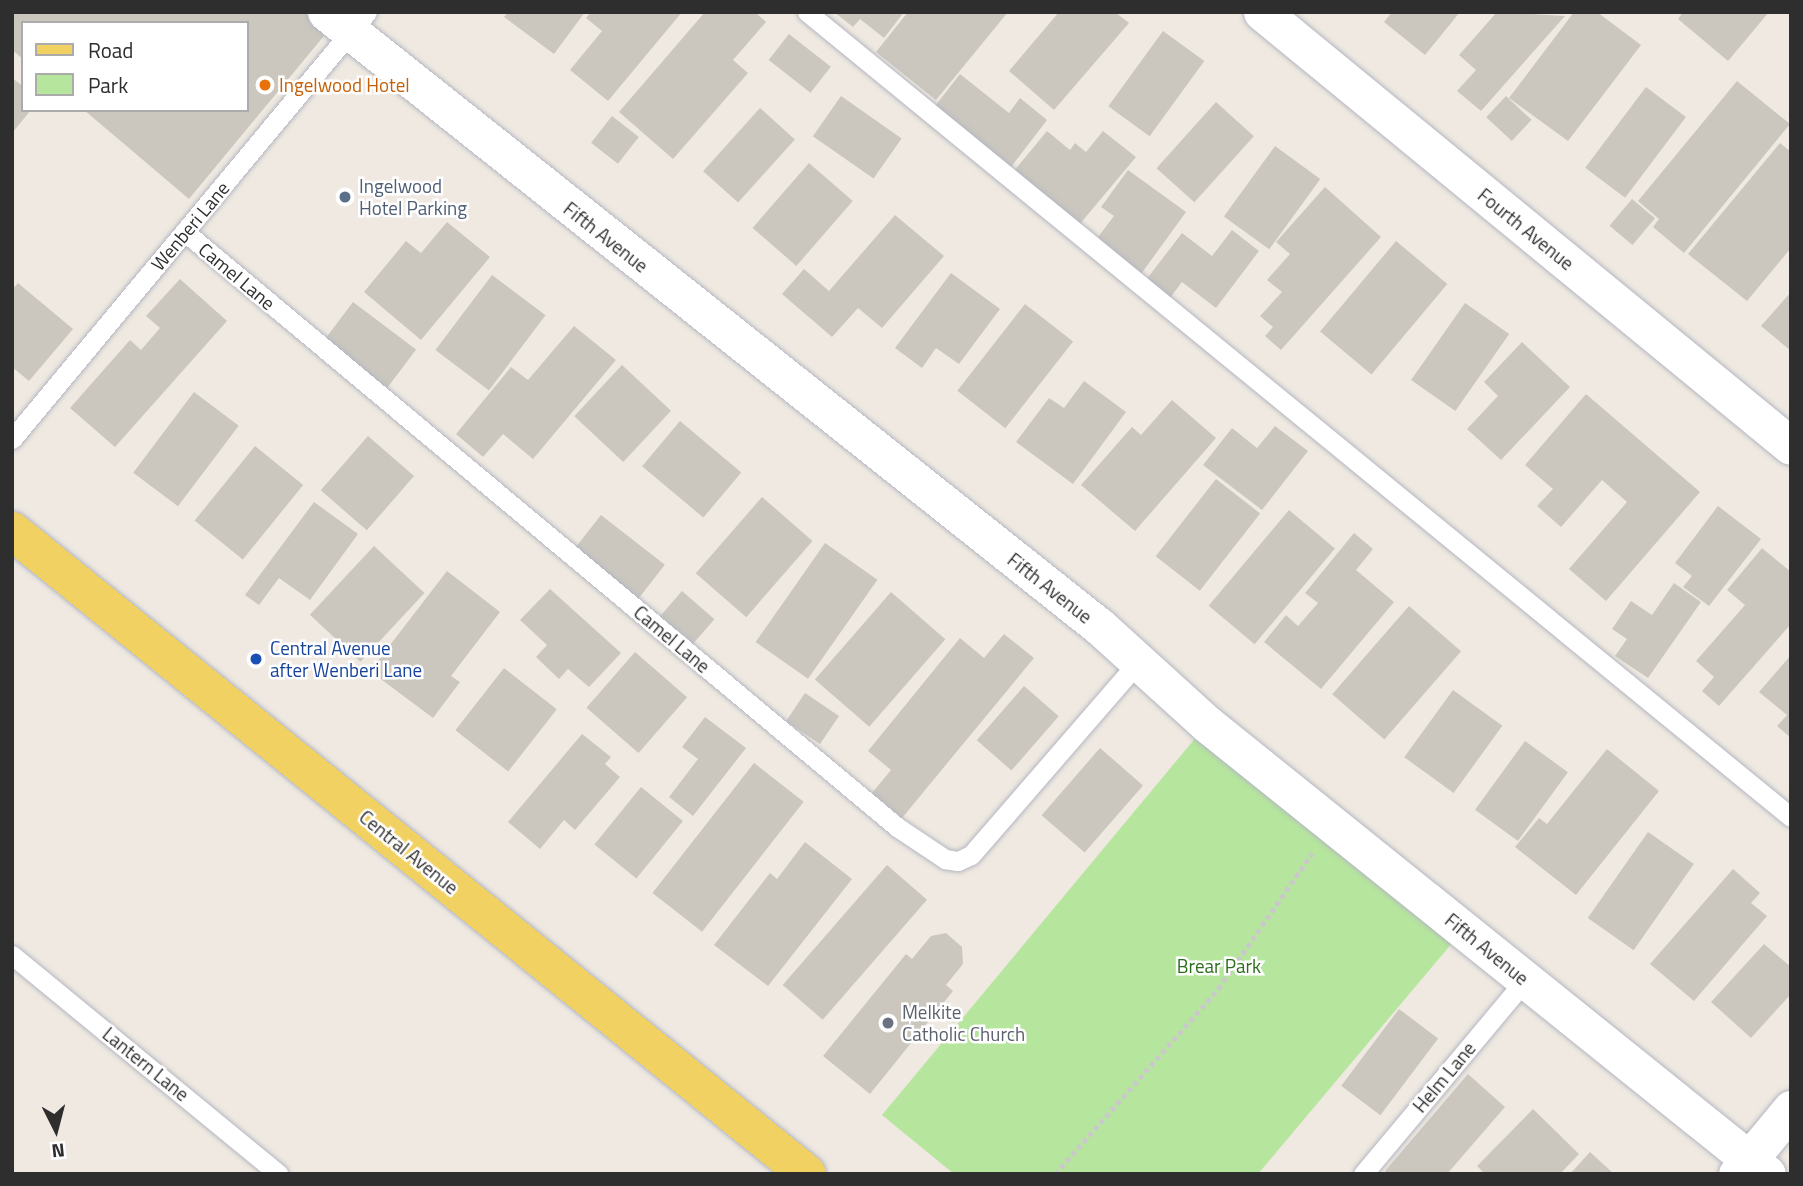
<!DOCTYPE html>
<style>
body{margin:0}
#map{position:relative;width:1803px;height:1186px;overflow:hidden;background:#efe9e1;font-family:"Titillium Web",sans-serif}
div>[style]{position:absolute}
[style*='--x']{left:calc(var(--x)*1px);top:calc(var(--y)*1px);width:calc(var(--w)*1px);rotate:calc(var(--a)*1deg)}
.green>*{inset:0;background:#b6e59e}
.building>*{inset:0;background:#cbc7bf;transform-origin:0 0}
.path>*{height:4.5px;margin-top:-2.25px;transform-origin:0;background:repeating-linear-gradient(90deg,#c9c9c9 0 5px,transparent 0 8.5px)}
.roads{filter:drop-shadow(0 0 2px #b4b7c1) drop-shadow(0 0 2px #b4b7c1)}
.lane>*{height:19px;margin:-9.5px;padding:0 9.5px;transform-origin:9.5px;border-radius:9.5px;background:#fff}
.street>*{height:37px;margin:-18.5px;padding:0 18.5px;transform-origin:18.5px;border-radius:18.5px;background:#fff}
.primary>*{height:38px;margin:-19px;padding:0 19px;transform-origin:19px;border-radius:19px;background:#f2d163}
.dots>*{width:19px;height:19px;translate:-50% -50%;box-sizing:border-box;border:4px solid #fff;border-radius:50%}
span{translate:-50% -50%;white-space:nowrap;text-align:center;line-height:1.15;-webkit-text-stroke:5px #fff;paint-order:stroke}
.food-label{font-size:19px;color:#c56008}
.left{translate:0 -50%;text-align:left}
.service-label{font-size:19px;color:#4e5e75}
.street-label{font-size:19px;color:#2e2e2e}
.transit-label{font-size:19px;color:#164399}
.park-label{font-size:19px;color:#2c6e1b}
.worship-label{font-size:19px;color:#5b616d}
.frame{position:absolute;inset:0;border:14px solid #2e2e2e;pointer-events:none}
.legend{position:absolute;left:21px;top:21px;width:228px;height:91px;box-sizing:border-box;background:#fff;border:2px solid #ababab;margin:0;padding:9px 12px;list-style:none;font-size:21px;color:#2e2e2e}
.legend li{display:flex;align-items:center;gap:14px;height:35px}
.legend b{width:35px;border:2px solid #ababab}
.north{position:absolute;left:21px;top:1095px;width:70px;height:70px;-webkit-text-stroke:5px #fff;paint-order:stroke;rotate:174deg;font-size:19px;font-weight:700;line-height:28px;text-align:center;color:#2e2e2e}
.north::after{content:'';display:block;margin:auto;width:24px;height:32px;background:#2e2e2e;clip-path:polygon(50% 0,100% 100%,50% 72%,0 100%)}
</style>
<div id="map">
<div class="green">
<i style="clip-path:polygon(1207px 724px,1463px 930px,1258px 1174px,954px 1174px,882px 1115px)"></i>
</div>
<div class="building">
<i style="clip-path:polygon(12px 12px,304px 12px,328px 31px,189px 199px,84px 110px,247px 110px,247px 23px,23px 23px,23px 59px,12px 50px)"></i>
<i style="clip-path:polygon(508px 12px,585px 12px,554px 54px,504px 17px)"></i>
<i style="clip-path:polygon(591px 12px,682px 12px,608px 101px,570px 70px,602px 31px,586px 18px)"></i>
<i style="clip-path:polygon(705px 12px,755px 12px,766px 22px,733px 60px,748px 73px,673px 159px,619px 112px)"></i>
<i style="clip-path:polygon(834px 12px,904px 12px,884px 38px,860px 19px,853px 27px)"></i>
<i style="clip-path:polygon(908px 12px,1008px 12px,936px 100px,876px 52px)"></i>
<i style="clip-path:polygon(1059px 12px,1115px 12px,1129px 23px,1054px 110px,1009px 71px)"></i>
<i style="clip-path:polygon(1392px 12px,1460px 12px,1425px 55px,1384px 22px)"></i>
<i style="clip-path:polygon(1497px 12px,1565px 16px,1481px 111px,1457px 91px,1476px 70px,1459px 55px)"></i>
<i style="clip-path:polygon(1574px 12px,1597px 12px,1641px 45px,1568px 141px,1509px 98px)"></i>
<i style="clip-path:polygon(1683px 12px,1769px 12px,1728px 61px,1678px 19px)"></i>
<i style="left:1163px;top:31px;width:51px;height:93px;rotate:36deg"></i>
<i style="left:789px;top:34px;width:53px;height:33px;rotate:38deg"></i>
<i style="clip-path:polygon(960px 74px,1009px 113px,1020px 98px,1047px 120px,1011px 167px,935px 106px)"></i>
<i style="clip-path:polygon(12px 78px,23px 86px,23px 110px,31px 110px,12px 133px)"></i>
<i style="clip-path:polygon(1737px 81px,1790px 124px,1684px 253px,1653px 227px,1659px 219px,1638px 201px)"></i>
<i style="left:1646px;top:87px;width:50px;height:101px;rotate:37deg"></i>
<i style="left:841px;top:96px;width:74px;height:49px;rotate:35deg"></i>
<i style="left:1506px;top:96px;width:35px;height:29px;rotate:43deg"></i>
<i style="left:1216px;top:102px;width:51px;height:89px;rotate:42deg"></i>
<i style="left:760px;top:108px;width:47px;height:85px;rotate:42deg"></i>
<i style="left:612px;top:116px;width:34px;height:34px;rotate:38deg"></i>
<i style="clip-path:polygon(1047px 131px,1070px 150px,1075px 143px,1086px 152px,1103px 131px,1136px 157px,1079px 225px,1014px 171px)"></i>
<i style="clip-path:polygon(1780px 143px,1791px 152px,1791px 248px,1747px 301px,1688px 254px)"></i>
<i style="left:1275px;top:146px;width:56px;height:87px;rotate:36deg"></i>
<i style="left:809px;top:163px;width:58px;height:86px;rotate:41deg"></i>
<i style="clip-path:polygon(1128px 170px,1186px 212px,1141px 274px,1095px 241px,1114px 216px,1101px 207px)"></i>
<i style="clip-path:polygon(1325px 187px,1381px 237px,1281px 350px,1265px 336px,1273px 327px,1260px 316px,1282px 292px,1267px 280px,1290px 254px,1276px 242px)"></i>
<i style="left:1632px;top:199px;width:30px;height:35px;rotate:40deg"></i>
<i style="clip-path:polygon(895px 215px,944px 256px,882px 328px,858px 308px,832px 337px,782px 294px,804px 269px,829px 291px)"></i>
<i style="clip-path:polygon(447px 222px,490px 257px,421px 340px,364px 292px,406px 241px,421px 253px)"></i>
<i style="clip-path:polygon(1232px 230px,1259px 251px,1216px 308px,1182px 282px,1170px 298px,1146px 280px,1182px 233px,1212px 256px)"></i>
<i style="left:1396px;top:241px;width:67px;height:118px;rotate:40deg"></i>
<i style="clip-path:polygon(951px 273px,1000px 309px,959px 364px,936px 348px,922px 368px,895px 348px)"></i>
<i style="left:492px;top:275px;width:67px;height:94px;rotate:37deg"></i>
<i style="clip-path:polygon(180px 279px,227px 321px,115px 447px,70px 408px,130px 340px,141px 350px,160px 328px,146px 316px)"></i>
<i style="clip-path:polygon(18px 283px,73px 329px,29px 381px,12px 367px,12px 290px)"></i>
<i style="clip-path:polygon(1791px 292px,1791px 351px,1761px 326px)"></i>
<i style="left:353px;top:302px;width:79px;height:50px;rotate:37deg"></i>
<i style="left:1465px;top:303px;width:54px;height:94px;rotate:35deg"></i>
<i style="left:1025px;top:304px;width:61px;height:110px;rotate:38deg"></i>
<i style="clip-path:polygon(574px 326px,616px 360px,533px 459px,503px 434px,483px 457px,456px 434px,511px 367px,528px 380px)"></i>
<i style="clip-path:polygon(1522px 342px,1570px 387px,1501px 460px,1467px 429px,1498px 396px,1484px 382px)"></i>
<i style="left:622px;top:365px;width:67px;height:70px;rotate:43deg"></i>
<i style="clip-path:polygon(1084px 381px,1126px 412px,1073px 484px,1016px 442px,1049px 398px,1064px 408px)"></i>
<i style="left:194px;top:392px;width:56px;height:101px;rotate:37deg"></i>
<i style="clip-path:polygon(1586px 394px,1700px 492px,1606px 601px,1569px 569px,1627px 502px,1602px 480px,1561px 527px,1537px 506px,1553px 489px,1525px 465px)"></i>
<i style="clip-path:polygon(1172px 400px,1216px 438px,1135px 531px,1081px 485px,1132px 427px,1141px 435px)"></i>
<i style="left:680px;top:421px;width:80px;height:59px;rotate:40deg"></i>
<i style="clip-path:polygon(1275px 426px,1308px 451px,1262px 510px,1203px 465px,1232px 428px,1257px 448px)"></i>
<i style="left:368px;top:436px;width:61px;height:72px;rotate:41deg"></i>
<i style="left:255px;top:446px;width:62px;height:96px;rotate:39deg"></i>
<i style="left:1216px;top:479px;width:56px;height:98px;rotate:38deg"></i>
<i style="left:762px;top:497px;width:67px;height:101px;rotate:41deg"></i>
<i style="clip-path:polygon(314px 502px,358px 534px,310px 600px,279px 578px,259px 605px,245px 595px)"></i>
<i style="clip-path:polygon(1718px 506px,1761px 539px,1709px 606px,1683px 587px,1692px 576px,1675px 563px)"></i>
<i style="left:1289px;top:510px;width:60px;height:125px;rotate:40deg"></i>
<i style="left:601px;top:515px;width:81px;height:49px;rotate:38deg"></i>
<i style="clip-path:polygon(1354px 533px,1373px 549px,1356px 570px,1394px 602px,1321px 689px,1264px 642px,1286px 615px,1298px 626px,1318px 603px,1305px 593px)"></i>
<i style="left:825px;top:543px;width:64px;height:121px;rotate:35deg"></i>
<i style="left:374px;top:546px;width:69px;height:94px;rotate:43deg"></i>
<i style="clip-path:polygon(1762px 548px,1791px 572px,1791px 624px,1719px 706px,1702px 691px,1714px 677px,1696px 661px,1745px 605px,1727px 590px)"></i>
<i style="clip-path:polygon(447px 571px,500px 612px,451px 676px,460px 682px,433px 718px,370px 671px)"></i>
<i style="clip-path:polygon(1674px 583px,1701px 602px,1648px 678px,1615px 656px,1627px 639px,1612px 629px,1631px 601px,1652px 615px)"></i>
<i style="clip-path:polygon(550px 589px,621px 653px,589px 687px,568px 669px,559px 679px,536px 657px,547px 645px,520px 620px)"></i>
<i style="left:682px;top:591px;width:43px;height:33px;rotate:41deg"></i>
<i style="left:891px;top:592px;width:72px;height:116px;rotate:41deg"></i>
<i style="left:1409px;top:606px;width:69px;height:117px;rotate:41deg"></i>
<i style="clip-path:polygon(1004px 634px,1034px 658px,902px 818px,872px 793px,891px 770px,868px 751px,960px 638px,984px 658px)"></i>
<i style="left:635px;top:652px;width:69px;height:74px;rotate:41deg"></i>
<i style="clip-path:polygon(1791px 655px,1791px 738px,1777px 726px,1787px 715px,1759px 692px)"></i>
<i style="left:504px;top:668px;width:67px;height:79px;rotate:38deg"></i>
<i style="left:1024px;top:686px;width:46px;height:72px;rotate:41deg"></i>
<i style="left:1453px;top:690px;width:61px;height:83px;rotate:36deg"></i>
<i style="left:805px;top:693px;width:41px;height:34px;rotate:34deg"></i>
<i style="clip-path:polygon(705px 717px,746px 748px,693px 816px,669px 797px,698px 759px,682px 747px)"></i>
<i style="clip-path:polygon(582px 734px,611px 757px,605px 764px,620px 777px,575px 830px,564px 820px,540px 849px,508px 822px)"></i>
<i style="left:1525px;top:741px;width:53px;height:85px;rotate:36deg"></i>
<i style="left:1100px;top:748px;width:57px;height:89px;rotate:41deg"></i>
<i style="clip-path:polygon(1607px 749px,1659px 791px,1576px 895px,1515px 847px,1539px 818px,1547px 824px)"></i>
<i style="left:754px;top:763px;width:63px;height:165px;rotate:38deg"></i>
<i style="left:641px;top:787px;width:54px;height:74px;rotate:39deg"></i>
<i style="left:1648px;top:832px;width:56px;height:105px;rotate:35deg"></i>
<i style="clip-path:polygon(805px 842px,852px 879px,768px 986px,714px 945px,770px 873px,777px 879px)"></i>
<i style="left:887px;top:865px;width:53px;height:159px;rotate:41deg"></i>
<i style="clip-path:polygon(1733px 869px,1760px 893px,1751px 903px,1767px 916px,1694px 1001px,1650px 964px)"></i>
<i style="clip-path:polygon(946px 933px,962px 947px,963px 964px,946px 985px,953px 991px,870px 1094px,823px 1056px,906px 954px,912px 959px,931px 936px)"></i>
<i style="clip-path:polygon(1764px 944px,1791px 967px,1791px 994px,1751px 1038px,1711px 1002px)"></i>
<i style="left:1399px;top:1009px;width:49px;height:96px;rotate:37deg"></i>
<i style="clip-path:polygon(1468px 1074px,1505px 1107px,1447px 1174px,1388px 1174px,1385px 1171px)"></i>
<i style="clip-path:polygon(1533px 1109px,1579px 1154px,1560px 1174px,1485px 1174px,1477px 1166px)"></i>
<i style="clip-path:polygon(1590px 1152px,1614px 1174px,1570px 1174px)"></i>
</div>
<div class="path">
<i style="--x:1055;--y:1174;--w:247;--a:-48.6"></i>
<i style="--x:1218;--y:989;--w:165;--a:-55.3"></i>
</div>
<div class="roads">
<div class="lane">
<i style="--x:807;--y:12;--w:1271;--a:39.29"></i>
<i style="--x:185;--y:232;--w:928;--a:39.88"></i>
<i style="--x:897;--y:827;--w:58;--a:33.7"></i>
<i style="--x:945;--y:859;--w:13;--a:9"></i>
<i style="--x:958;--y:861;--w:14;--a:-25"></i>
<i style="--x:971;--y:855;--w:258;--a:-49.1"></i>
<i style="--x:12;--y:439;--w:555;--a:-50.26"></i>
<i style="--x:12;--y:955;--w:345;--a:39.4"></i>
<i style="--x:1363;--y:1174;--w:253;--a:-50.1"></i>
</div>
<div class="street">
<i style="--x:326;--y:12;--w:989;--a:38.47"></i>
<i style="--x:1100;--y:627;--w:144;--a:42.2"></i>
<i style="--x:1207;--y:724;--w:718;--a:38.78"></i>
<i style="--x:1262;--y:12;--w:684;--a:39.37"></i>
<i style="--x:1737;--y:1174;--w:85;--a:-50.3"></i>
</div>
<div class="primary">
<i style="--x:12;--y:531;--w:1022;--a:38.97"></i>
</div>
</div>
<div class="dots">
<i style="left:265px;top:85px;background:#e8710a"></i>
<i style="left:345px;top:197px;background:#5c6f8a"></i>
<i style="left:256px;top:659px;background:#1a4fb4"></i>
<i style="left:888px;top:1023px;background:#6b7280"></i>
</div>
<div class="food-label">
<span class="left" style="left:279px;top:85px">Ingelwood Hotel</span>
</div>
<div class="service-label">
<span class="left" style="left:359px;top:197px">Ingelwood<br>Hotel Parking</span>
</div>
<div class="street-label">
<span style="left:190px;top:226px;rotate:-50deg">Wenberi Lane</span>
<span style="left:1526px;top:229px;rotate:39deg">Fourth Avenue</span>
<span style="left:606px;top:237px;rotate:38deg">Fifth Avenue</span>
<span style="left:237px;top:276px;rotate:40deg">Camel Lane</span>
<span style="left:1050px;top:588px;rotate:38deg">Fifth Avenue</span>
<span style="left:672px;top:639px;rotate:40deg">Camel Lane</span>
<span style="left:409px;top:852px;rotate:39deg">Central Avenue</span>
<span style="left:1487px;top:949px;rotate:39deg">Fifth Avenue</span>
<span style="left:146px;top:1064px;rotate:39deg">Lantern Lane</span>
<span style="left:1444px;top:1077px;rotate:-50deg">Helm Lane</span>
</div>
<div class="transit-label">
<span class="left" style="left:270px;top:659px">Central Avenue<br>after Wenberi Lane</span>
</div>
<div class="park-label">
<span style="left:1219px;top:966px">Brear Park</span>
</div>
<div class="worship-label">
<span class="left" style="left:902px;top:1023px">Melkite<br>Catholic Church</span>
</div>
<div class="frame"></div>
<ul class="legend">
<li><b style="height:9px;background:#f2d163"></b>Road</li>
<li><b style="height:19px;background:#b6e59e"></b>Park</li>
</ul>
<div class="north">N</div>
</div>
